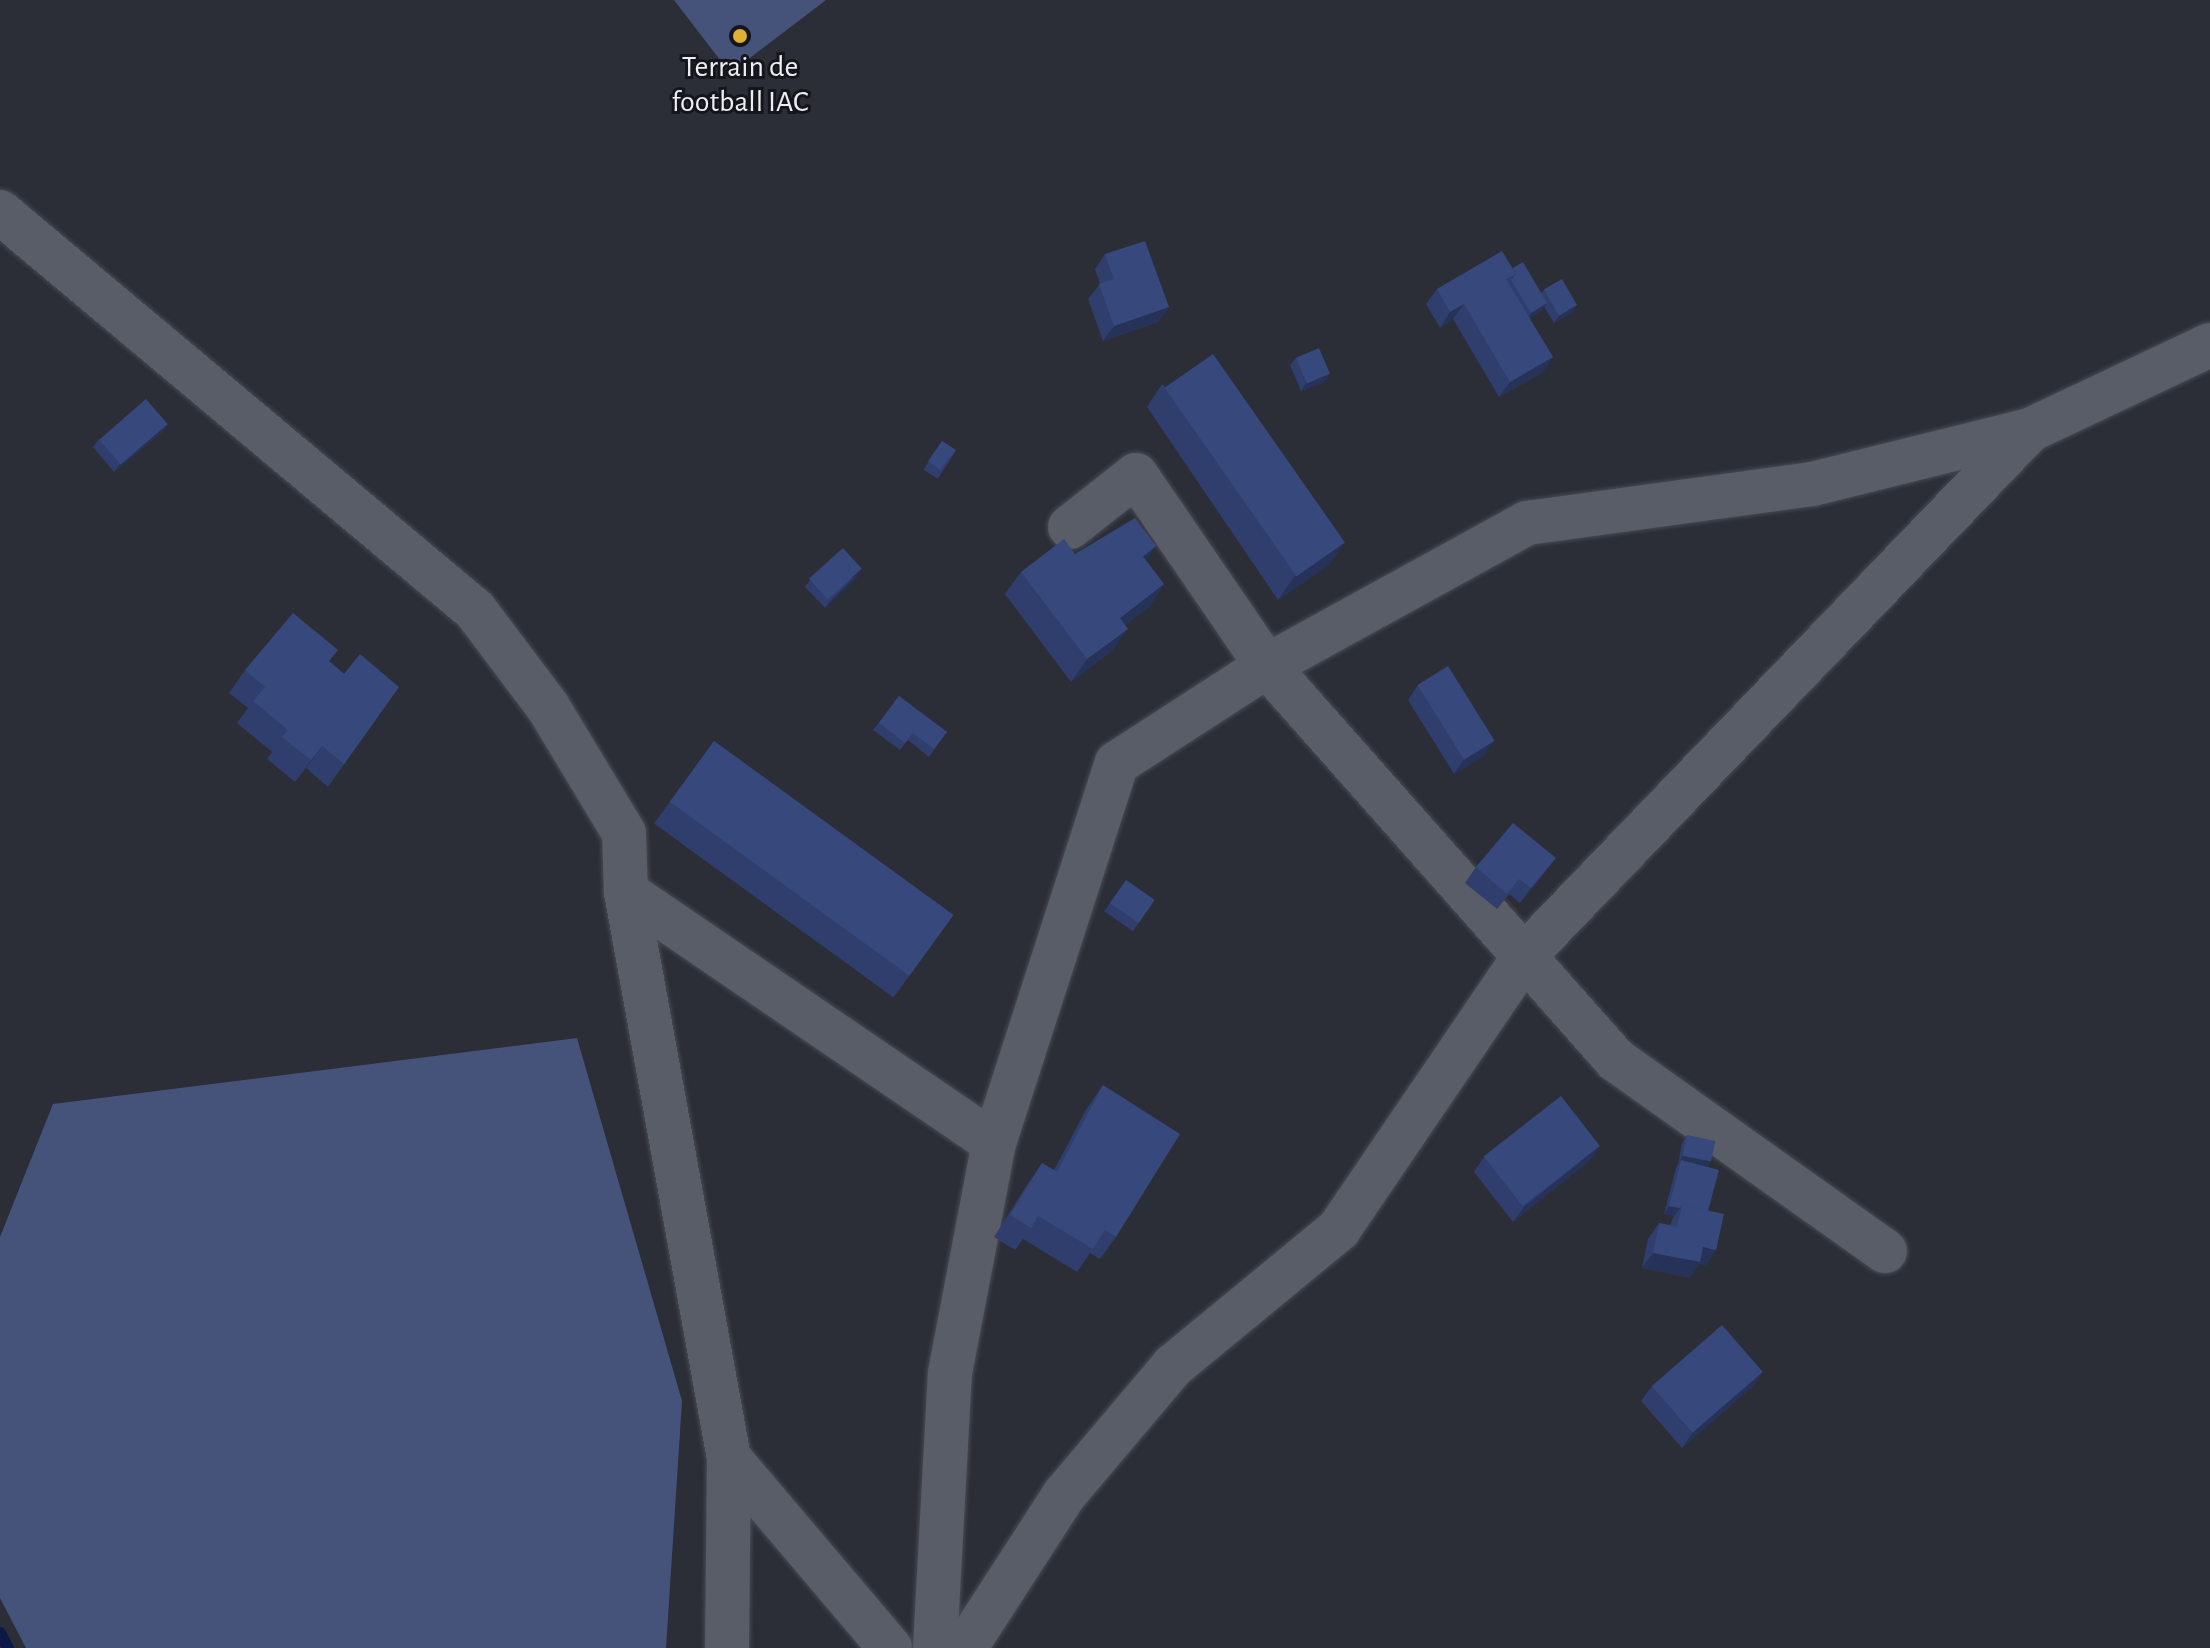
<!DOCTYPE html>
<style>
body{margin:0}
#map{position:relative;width:2210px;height:1648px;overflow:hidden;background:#2b2e37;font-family:"Alegreya Sans",sans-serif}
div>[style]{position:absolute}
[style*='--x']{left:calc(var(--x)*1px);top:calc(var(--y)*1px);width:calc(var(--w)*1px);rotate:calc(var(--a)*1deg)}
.green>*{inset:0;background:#45537a}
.stream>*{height:12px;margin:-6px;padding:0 6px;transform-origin:6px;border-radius:6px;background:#0d1848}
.roads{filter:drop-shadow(0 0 2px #474a52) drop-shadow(0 0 2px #474a52)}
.minor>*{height:44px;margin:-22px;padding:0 22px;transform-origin:22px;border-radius:22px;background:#595d68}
.wall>*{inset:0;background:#2f3e6c;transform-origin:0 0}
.shaded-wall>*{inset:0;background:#263258}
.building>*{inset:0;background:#37487d;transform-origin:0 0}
.dots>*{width:22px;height:22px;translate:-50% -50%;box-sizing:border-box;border:4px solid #15161b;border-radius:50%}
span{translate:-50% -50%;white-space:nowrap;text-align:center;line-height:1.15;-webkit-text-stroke:6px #15161b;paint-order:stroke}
.poi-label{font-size:30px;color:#ebeef4}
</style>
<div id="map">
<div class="green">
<i style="clip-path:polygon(674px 0,826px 0,730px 73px)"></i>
<i style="clip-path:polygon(577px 1038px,682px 1401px,666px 1648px,26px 1648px,0 1598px,0 1237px,53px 1104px)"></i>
</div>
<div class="stream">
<i style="--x:0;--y:1633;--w:17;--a:62"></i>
</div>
<div class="roads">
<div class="minor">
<i style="--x:0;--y:212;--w:620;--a:39.96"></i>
<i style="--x:475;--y:610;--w:121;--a:53"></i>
<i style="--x:548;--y:707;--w:147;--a:58.9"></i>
<i style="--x:624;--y:833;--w:59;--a:88.1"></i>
<i style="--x:626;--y:892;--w:575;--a:79.69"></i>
<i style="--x:729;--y:1458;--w:190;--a:90.6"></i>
<i style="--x:1070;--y:527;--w:84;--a:-38.2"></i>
<i style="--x:1136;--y:475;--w:232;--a:55.6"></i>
<i style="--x:1267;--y:666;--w:526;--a:48.47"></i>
<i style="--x:1616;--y:1060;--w:330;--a:35.4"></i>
<i style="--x:626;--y:892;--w:445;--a:34.3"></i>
<i style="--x:729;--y:1458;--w:249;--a:49.7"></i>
<i style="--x:935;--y:1648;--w:275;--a:-86.9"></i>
<i style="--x:950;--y:1373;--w:234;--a:-79.2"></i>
<i style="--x:994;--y:1143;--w:399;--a:-72.1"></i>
<i style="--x:1117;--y:763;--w:179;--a:-32.9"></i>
<i style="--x:1267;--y:666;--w:297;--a:-28.8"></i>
<i style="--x:1527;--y:523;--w:288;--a:-7.8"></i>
<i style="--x:1812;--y:484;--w:225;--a:-13.9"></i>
<i style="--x:965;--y:1648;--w:182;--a:-57.1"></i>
<i style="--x:1064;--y:1495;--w:169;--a:-49.8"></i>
<i style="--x:1173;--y:1366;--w:215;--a:-39.5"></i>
<i style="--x:1339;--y:1229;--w:331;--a:-55.8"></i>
<i style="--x:1525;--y:955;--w:728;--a:-46.11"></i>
<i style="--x:2030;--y:430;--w:199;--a:-25.3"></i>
</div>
</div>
<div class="wall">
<i style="clip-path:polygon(1105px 254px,1169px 307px,1158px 322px,1103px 341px,1088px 299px,1100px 284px,1095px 269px)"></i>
<i style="clip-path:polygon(1513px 268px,1541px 293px,1544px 290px,1572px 313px,1554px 323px,1544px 307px,1542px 310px,1529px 318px,1553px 357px,1542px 373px,1499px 397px,1453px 319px,1440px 328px,1426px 304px,1437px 289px)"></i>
<i style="clip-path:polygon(1296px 358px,1325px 382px,1301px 391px,1290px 365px)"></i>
<i style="clip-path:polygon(1162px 384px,1344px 543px,1329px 565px,1278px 600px,1147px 407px)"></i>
<i style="clip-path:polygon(168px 424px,162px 432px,114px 472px,93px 447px,99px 439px)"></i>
<i style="left:942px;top:441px;width:17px;height:34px;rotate:33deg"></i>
<i style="clip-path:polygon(1075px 554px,1146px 560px,1164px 584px,1149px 607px,1125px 625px,1112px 651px,1071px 682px,1005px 594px,1021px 572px)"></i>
<i style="clip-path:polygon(857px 577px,825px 608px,805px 587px,810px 580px)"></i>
<i style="clip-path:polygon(330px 662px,344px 674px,399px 687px,328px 787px,306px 768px,295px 782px,267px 759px,272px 752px,237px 723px,248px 708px,229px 693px,245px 670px)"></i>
<i style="clip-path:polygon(1418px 685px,1484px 756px,1454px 774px,1408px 700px)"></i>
<i style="clip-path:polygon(899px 696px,947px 732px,929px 757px,908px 740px,900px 750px,873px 730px)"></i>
<i style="left:714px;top:741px;width:296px;height:102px;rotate:36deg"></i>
<i style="clip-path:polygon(1476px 867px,1545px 873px,1520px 903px,1509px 894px,1497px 909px,1465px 883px)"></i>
<i style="left:1126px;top:880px;width:35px;height:38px;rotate:35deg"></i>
<i style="clip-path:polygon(1103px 1085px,1116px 1237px,1100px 1259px,1090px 1253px,1077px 1272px,1023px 1239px,1015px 1250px,994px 1237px,1027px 1185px,1042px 1163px,1054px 1170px,1087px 1108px)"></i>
<i style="clip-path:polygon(1687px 1135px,1708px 1167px,1708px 1211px,1716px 1250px,1706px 1265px,1699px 1264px,1690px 1278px,1642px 1268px,1648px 1239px,1659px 1223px,1670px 1225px,1674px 1216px,1664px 1214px,1676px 1168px,1678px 1164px,1682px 1143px)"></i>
<i style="clip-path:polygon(1600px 1146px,1589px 1161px,1513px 1222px,1474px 1172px,1484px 1157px)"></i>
<i style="clip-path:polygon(1763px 1372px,1752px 1387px,1682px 1448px,1641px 1401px,1652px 1386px)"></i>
</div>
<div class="shaded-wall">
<i style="clip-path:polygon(1547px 303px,1542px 310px,1525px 321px,1531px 313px)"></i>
<i style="clip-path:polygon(1464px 304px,1453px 319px,1440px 328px,1450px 312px)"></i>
<i style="clip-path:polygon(1577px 305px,1572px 313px,1554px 323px,1559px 316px)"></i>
<i style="clip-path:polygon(1169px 307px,1158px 322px,1103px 341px,1114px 326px)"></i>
<i style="clip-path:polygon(1553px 357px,1542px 373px,1499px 397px,1510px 382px)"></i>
<i style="clip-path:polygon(1330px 374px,1325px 382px,1301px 391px,1306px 383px)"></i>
<i style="clip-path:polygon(168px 424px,162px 432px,114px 472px,120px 464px)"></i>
<i style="clip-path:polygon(1344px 543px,1329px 565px,1278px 600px,1294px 577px)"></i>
<i style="clip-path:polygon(1156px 546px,1140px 569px,1143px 557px)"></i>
<i style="clip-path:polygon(862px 569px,857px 577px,825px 608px,830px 601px)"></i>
<i style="clip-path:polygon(1164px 584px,1149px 607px,1104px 641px,1120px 618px)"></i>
<i style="clip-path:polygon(1128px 629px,1112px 651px,1071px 682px,1087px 659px)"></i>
<i style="clip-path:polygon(1494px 741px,1484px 756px,1454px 774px,1464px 759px)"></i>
<i style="clip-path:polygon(322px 746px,306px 768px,295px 782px,311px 760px)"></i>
<i style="clip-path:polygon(1556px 858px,1545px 873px,1520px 903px,1531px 888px)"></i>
<i style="clip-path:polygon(1600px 1146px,1589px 1161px,1513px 1222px,1524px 1207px)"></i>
<i style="clip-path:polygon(1683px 1156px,1711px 1162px,1705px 1170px,1681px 1160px,1678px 1164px)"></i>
<i style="clip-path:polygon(1669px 1206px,1680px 1208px,1674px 1216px,1664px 1214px)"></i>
<i style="clip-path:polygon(1703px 1247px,1716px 1250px,1706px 1265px,1699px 1264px,1690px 1278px,1642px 1268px,1653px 1253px)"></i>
<i style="clip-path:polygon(1763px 1372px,1752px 1387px,1682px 1448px,1693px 1432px)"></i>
</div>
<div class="building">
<i style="clip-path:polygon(1145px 241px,1169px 307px,1114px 326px,1099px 284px,1114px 279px,1105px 254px)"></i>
<i style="clip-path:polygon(1502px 251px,1516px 274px,1506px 279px,1553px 357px,1510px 382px,1464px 304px,1450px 312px,1437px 289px)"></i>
<i style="clip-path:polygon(1523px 262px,1547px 303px,1531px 313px,1511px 280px,1516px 274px,1513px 268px)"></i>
<i style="left:1562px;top:279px;width:30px;height:21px;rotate:60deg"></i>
<i style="left:1319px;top:348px;width:28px;height:25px;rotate:67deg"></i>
<i style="left:1213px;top:354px;width:230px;height:59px;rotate:55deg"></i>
<i style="left:146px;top:399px;width:33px;height:62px;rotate:49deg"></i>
<i style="clip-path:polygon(942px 441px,956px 450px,940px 470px,928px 461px)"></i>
<i style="clip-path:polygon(1135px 518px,1156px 546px,1143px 557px,1164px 584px,1120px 618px,1128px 629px,1087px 659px,1021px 572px,1064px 539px,1075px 554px)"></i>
<i style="left:843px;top:548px;width:28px;height:46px;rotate:48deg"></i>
<i style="clip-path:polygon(293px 613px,338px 650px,329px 661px,344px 674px,360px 654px,399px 687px,344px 764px,322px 746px,311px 760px,282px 737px,288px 730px,253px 701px,265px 687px,245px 670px)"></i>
<i style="left:1448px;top:666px;width:88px;height:36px;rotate:58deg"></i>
<i style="clip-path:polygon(899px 696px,947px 732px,934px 749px,913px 733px,905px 743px,879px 723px)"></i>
<i style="left:714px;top:741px;width:296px;height:75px;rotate:36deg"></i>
<i style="clip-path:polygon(1513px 823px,1556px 858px,1531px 888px,1519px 879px,1507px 894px,1476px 867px)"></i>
<i style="left:1126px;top:880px;width:35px;height:28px;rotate:35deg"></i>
<i style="clip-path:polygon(1103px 1085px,1180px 1134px,1116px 1237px,1105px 1230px,1093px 1249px,1038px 1216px,1031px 1228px,1010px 1215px,1042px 1163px,1057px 1172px)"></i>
<i style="left:1561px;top:1096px;width:63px;height:98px;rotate:52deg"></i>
<i style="left:1687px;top:1135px;width:29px;height:21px;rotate:12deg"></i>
<i style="clip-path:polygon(1681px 1160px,1719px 1170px,1708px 1211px,1682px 1205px,1680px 1208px,1669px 1206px)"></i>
<i style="clip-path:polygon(1682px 1205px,1724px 1214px,1716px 1250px,1703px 1247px,1700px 1262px,1653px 1253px,1659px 1223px,1677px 1227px)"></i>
<i style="left:1722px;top:1325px;width:62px;height:93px;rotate:49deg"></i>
</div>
<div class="dots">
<i style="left:740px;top:36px;background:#ddb133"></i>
</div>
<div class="poi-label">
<span style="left:740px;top:84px">Terrain de<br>football IAC</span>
</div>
</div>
